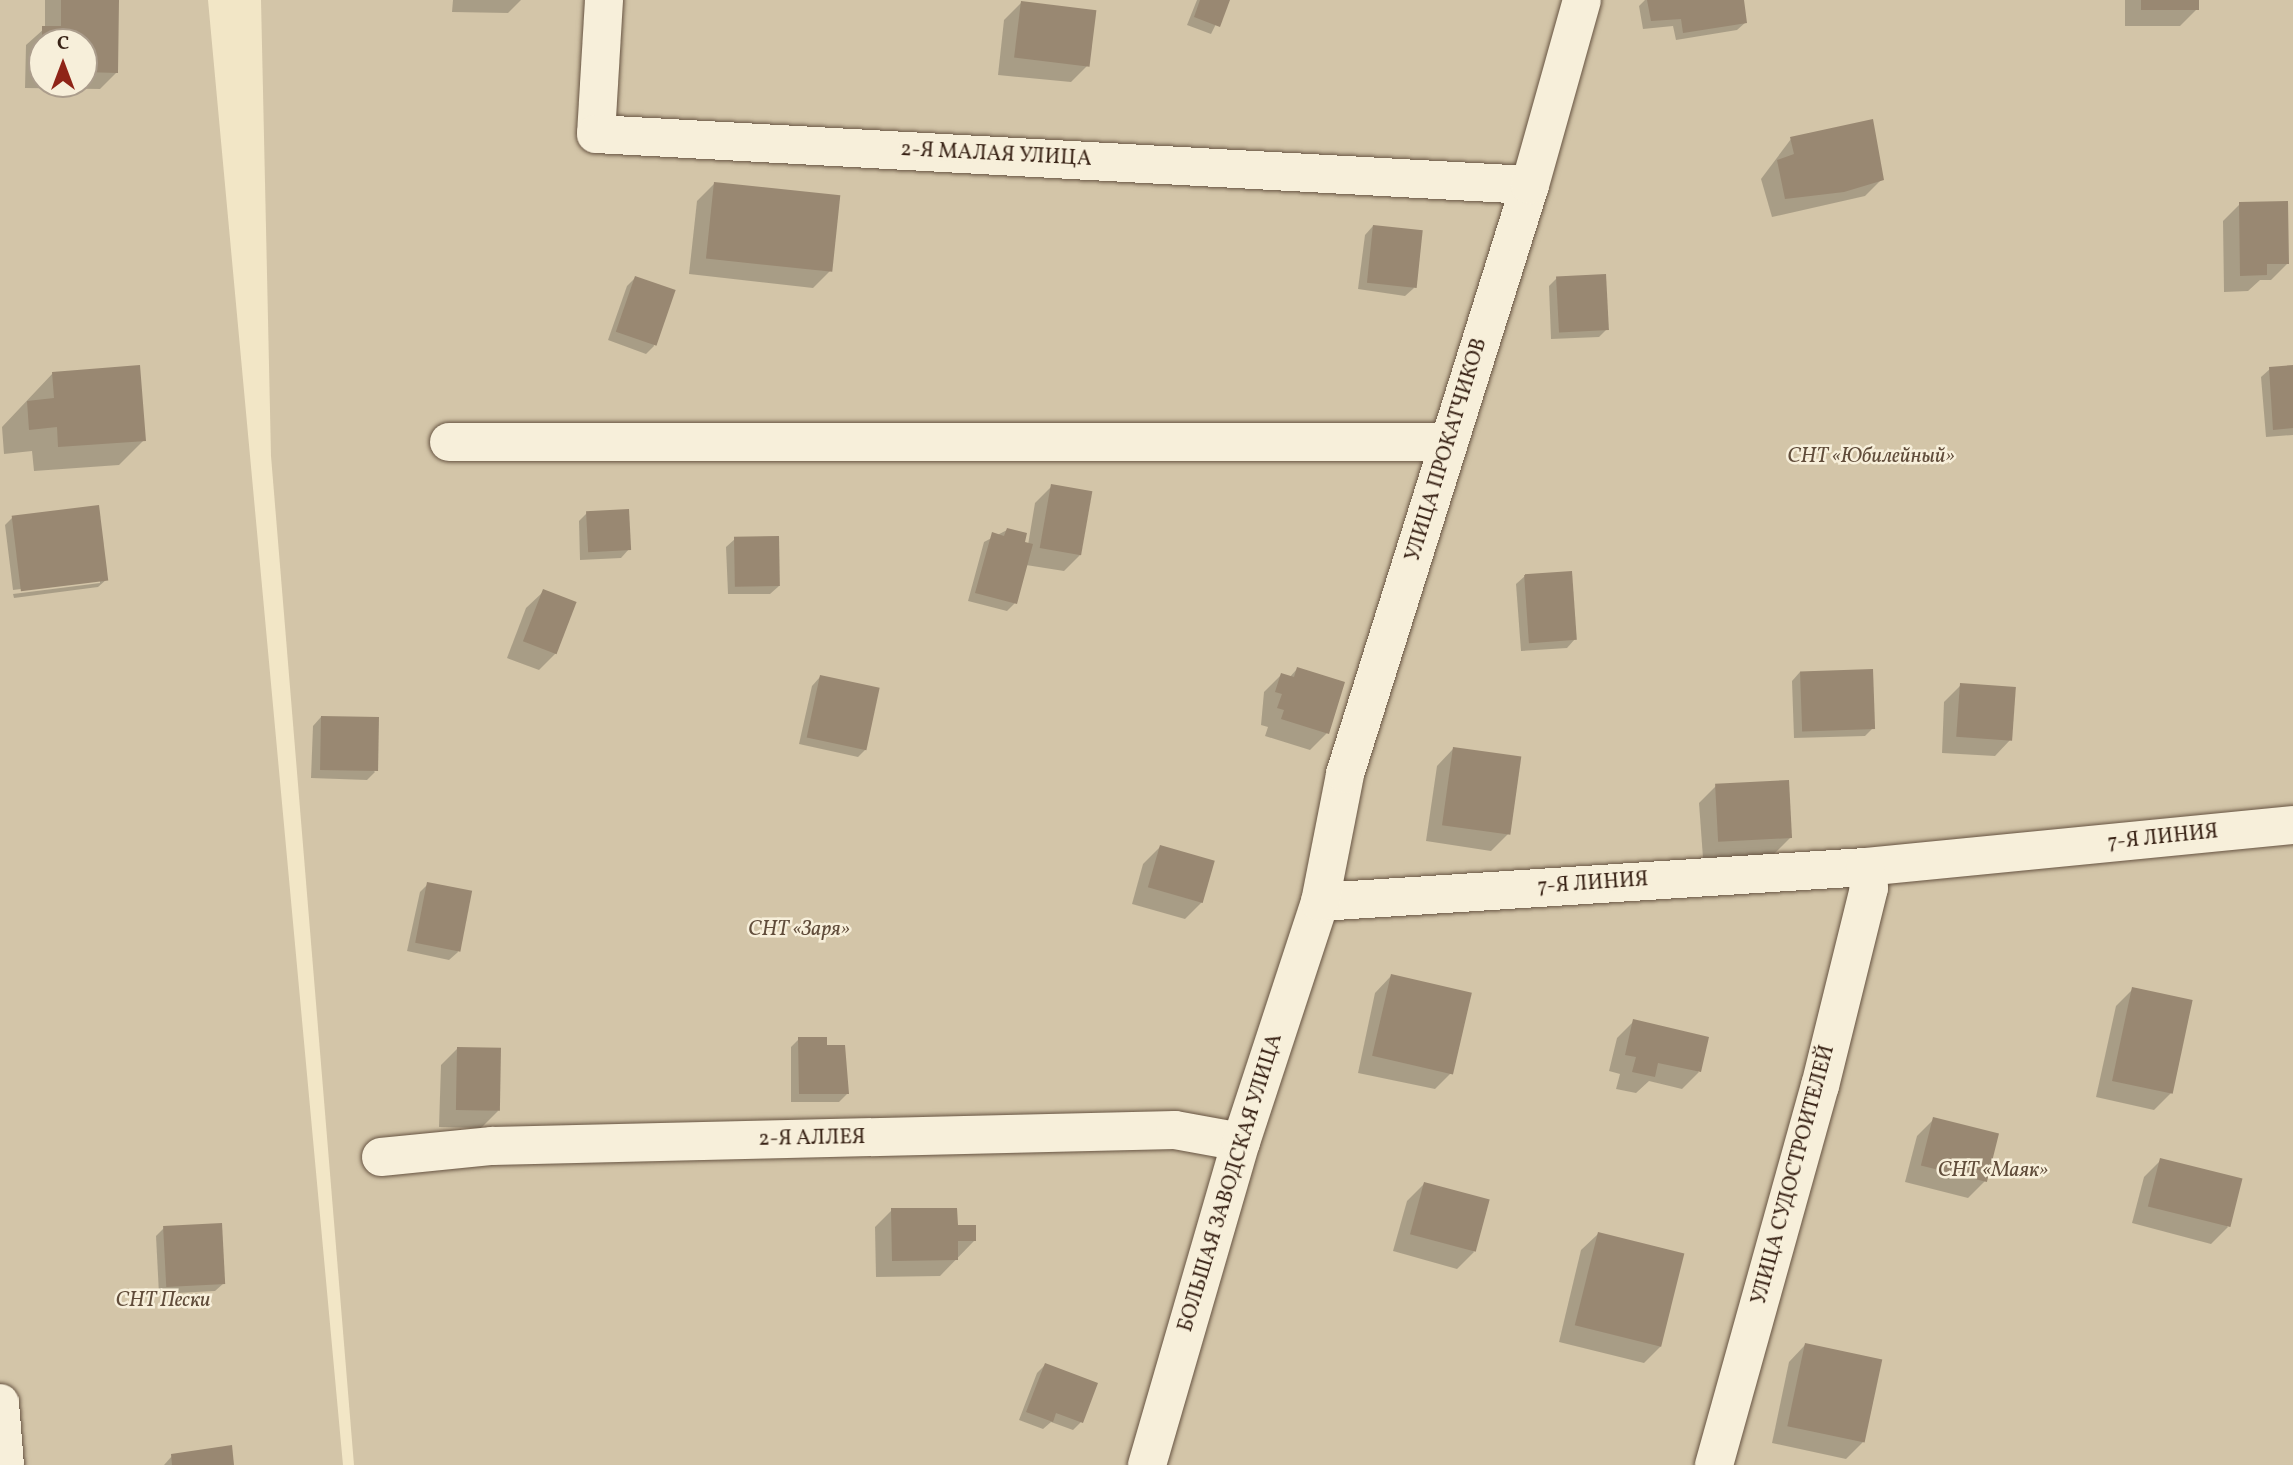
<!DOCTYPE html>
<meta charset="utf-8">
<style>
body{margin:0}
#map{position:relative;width:2293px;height:1465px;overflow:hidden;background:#f2e6c6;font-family:Vollkorn,serif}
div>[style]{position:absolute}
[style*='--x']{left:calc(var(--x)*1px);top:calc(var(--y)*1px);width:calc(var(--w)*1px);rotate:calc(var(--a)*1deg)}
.green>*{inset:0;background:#d3c5a8}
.shadow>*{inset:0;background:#0003}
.building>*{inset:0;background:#998872;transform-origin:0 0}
.roads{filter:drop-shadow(0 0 2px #675442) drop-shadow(0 0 2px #675442)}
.minor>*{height:38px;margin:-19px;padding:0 19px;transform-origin:19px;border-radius:19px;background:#f7efda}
span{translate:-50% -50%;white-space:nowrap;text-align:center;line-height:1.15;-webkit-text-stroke:5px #f7efda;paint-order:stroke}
.street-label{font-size:21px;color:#392316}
.park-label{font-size:21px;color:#604c3a;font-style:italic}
.north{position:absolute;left:28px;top:28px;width:70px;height:70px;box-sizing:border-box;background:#f7efda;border:2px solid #ab9d8c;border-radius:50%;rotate:0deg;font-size:19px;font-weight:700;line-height:28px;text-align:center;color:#392316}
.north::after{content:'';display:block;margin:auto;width:24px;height:32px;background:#8f2418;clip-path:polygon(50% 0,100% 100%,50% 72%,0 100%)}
</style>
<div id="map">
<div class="green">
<i style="clip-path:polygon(evenodd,0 0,208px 0,343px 1465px,0 1465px,0 0,42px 42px,84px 42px,84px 84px,42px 84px,42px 42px)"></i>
<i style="clip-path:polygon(261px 0,2293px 0,2293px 1465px,354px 1465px,271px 456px)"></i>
</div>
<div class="shadow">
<i style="clip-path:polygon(evenodd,45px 0,117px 0,117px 72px,100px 89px,25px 88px,26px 45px,45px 28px,45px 0,42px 42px,84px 42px,84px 84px,42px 84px,42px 42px)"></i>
<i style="clip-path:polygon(453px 0,521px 0,508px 13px,452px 12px)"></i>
<i style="clip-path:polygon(1197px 0,1228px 0,1211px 34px,1187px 25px)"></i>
<i style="clip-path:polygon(1645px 0,1742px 0,1746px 22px,1737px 30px,1676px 40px,1673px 26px,1643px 29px,1639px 6px)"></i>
<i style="clip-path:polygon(2125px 0,2197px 0,2197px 9px,2180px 26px,2125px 26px)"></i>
<i style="clip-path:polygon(1021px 3px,1088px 65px,1071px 82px,998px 75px,1004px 20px)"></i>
<i style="clip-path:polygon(1791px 139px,1882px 179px,1865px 196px,1772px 217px,1761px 179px)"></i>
<i style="clip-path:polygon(714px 184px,830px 271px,813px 288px,689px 274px,697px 201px)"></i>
<i style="clip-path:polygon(2240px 204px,2288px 263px,2271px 280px,2260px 280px,2248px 291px,2224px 292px,2223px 221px)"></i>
<i style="clip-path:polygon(1373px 226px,1414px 288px,1405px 296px,1358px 289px,1365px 235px)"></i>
<i style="clip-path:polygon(635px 278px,654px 346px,646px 354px,608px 340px,627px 286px)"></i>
<i style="clip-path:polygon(1557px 278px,1607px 329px,1599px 337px,1551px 339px,1549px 286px)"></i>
<i style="clip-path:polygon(2293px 367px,2293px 435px,2266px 437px,2261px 377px,2270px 369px)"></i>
<i style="clip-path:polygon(53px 373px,144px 440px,119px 465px,34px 471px,32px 451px,4px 454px,2px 427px)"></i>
<i style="clip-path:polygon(1052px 486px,1081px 554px,1064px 571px,1026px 565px,1015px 603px,1007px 611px,968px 601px,984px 542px,1007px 530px,1028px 545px,1035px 503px)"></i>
<i style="clip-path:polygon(587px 513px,629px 549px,621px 558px,580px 560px,579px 521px)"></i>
<i style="clip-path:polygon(13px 517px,107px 579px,98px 587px,14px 598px,13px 594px,100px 583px,100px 579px,13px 590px,5px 525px)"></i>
<i style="clip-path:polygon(735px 539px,779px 586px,770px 594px,728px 594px,726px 547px)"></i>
<i style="clip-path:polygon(1525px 576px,1575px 639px,1567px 648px,1521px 651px,1516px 584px)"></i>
<i style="clip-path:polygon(543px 592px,556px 653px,539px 670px,507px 658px,526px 608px)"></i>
<i style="clip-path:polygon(1297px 669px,1327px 733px,1310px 750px,1265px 736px,1268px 727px,1261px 725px,1264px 692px,1281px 675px,1289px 678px)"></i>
<i style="clip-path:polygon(1800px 672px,1873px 728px,1865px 736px,1794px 738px,1792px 681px)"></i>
<i style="clip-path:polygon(820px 677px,866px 749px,858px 757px,799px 744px,812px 686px)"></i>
<i style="clip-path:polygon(1961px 685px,2011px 739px,1995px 756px,1942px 753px,1944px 702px)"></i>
<i style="clip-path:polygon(321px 717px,375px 772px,367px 780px,311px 778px,313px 726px)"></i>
<i style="clip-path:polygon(1453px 749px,1508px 834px,1491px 851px,1426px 841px,1437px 766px)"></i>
<i style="clip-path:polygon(1716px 786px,1791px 837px,1774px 854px,1703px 858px,1699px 803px)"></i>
<i style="clip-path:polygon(1160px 847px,1202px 902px,1185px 919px,1132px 904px,1143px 864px)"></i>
<i style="clip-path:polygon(428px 884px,458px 952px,449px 960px,407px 951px,420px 892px)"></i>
<i style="clip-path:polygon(1391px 976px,1452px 1072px,1435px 1089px,1358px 1073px,1375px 993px)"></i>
<i style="clip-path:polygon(2133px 989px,2171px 1093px,2154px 1110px,2096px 1097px,2116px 1006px)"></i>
<i style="clip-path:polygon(1634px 1021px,1699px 1072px,1682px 1089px,1649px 1081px,1636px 1093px,1616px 1089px,1620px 1074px,1609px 1071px,1617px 1038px)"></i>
<i style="clip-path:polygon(799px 1039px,825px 1047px,847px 1094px,839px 1102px,791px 1102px,791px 1047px)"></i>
<i style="clip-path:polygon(457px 1049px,498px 1111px,481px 1128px,439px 1127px,441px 1065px)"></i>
<i style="clip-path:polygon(1934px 1119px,1985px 1181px,1968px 1198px,1905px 1182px,1917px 1136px)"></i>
<i style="clip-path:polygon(2161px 1160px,2228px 1227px,2211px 1244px,2132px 1223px,2144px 1177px)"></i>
<i style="clip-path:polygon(1424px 1184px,1474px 1252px,1457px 1269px,1393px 1251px,1407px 1201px)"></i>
<i style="clip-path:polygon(892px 1210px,974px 1241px,940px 1276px,876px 1277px,875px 1227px)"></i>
<i style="clip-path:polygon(164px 1228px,224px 1283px,215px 1291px,159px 1294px,156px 1236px)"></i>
<i style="clip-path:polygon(1598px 1234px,1661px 1346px,1644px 1363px,1559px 1342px,1581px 1250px)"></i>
<i style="clip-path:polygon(1805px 1345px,1863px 1442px,1846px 1459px,1772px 1443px,1789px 1362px)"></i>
<i style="clip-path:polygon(1045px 1365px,1081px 1422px,1073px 1430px,1051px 1422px,1043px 1429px,1019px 1420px,1037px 1373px)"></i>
<i style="clip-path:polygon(172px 1456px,233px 1465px,164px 1465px)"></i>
</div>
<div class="building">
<i style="clip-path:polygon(61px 0,119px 0,118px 73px,84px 72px,84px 42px,42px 42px,42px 26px,61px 26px)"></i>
<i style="clip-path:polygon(1200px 0,1230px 0,1220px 27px,1194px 17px)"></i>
<i style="clip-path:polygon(1647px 0,1744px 0,1747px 23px,1683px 33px,1681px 19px,1651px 21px)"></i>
<i style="left:2141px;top:0;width:58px;height:10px"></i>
<i style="left:1021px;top:1px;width:76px;height:57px;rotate:7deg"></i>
<i style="clip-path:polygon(1873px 119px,1884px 180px,1844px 192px,1785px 199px,1777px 160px,1794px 154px,1790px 137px)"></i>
<i style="left:714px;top:182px;width:127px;height:77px;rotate:6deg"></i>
<i style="clip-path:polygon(2288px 201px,2289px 264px,2267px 264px,2267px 275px,2240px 276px,2239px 202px)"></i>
<i style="left:1373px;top:225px;width:50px;height:58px;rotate:6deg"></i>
<i style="left:1606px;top:274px;width:56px;height:50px;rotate:87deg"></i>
<i style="left:635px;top:276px;width:43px;height:59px;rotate:19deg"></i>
<i style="clip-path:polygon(140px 365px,146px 441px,58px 447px,57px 427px,29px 430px,27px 401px,54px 398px,52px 372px)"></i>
<i style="clip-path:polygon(2293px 365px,2293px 428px,2273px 430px,2269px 367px)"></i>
<i style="left:1051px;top:484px;width:42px;height:65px;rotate:10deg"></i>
<i style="left:99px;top:505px;width:76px;height:88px;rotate:83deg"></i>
<i style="left:629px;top:509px;width:41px;height:43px;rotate:87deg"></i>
<i style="clip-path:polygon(1007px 528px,1027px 533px,1025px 542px,1033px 544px,1017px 604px,975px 593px,992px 532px,1004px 536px)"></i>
<i style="left:779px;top:536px;width:50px;height:45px;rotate:89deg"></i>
<i style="left:1572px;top:571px;width:69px;height:48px;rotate:86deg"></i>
<i style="left:543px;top:589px;width:36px;height:56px;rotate:21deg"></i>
<i style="clip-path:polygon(1297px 667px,1345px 682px,1329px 734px,1281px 719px,1284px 710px,1277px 708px,1282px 694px,1275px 692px,1281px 673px,1294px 677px)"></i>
<i style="left:1873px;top:669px;width:60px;height:73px;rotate:88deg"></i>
<i style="left:820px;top:675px;width:61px;height:64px;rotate:12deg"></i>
<i style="left:1960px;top:683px;width:56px;height:54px;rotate:4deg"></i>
<i style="left:321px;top:716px;width:58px;height:54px;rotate:1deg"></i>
<i style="left:1453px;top:747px;width:69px;height:79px;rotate:8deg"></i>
<i style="left:1789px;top:780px;width:58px;height:74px;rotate:87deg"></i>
<i style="left:1160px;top:845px;width:57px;height:44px;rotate:16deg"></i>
<i style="left:427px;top:882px;width:46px;height:62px;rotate:11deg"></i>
<i style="left:1391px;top:974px;width:83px;height:84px;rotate:13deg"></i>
<i style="left:2132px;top:987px;width:62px;height:96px;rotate:12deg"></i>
<i style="clip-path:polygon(1633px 1019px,1709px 1037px,1701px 1072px,1658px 1063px,1655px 1077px,1632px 1072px,1636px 1057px,1625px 1055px)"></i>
<i style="clip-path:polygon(798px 1037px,827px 1037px,827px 1045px,845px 1045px,849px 1094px,799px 1094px)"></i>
<i style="left:457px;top:1047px;width:44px;height:63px;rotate:1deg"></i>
<i style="left:1933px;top:1117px;width:68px;height:50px;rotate:14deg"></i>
<i style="left:2160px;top:1158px;width:85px;height:50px;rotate:14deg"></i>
<i style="left:1424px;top:1182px;width:68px;height:54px;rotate:15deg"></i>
<i style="clip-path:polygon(891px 1208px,957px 1208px,958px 1225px,976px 1225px,976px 1241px,958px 1241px,958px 1260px,892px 1261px)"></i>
<i style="left:222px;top:1223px;width:61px;height:59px;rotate:87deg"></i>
<i style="left:1598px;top:1232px;width:89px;height:96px;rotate:14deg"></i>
<i style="left:1805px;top:1343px;width:79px;height:85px;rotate:12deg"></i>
<i style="clip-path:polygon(1045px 1363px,1098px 1383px,1083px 1423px,1056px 1413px,1053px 1422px,1026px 1412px)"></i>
<i style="clip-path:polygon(232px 1445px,234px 1465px,172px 1465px,171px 1454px)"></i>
</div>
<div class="roads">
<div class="minor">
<i style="--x:604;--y:0;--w:134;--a:93.4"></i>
<i style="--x:596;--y:134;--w:935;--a:3.13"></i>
<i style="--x:449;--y:442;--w:1000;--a:0"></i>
<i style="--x:1320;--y:902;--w:546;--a:-3.67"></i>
<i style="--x:1865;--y:867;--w:430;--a:-5.6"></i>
<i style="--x:381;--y:1157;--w:112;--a:-5.7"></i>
<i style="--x:492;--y:1146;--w:683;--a:-1.34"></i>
<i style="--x:1175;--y:1130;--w:67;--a:10.3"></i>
<i style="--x:0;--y:1403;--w:62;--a:85.4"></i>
<i style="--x:1147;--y:1465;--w:336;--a:-73.8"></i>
<i style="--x:1241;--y:1142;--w:253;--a:-71.8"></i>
<i style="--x:1320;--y:902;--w:130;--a:-78.9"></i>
<i style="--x:1345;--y:774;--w:617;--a:-72.56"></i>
<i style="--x:1530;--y:185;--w:192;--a:-74.3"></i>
<i style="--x:1714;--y:1465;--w:394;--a:-74.4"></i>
<i style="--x:1820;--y:1086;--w:204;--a:-76.1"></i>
<i style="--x:1869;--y:888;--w:21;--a:-101"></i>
</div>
</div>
<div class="street-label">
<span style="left:996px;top:155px;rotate:3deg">2-Я МАЛАЯ УЛИЦА</span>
<span style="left:1447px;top:450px;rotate:-73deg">УЛИЦА ПРОКАТЧИКОВ</span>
<span style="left:2163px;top:838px;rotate:-6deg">7-Я ЛИНИЯ</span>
<span style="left:1593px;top:884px;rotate:-4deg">7-Я ЛИНИЯ</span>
<span style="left:812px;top:1139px;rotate:-1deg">2-Я АЛЛЕЯ</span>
<span style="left:1794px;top:1175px;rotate:-75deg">УЛИЦА СУДОСТРОИТЕЛЕЙ</span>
<span style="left:1231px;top:1183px;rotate:-73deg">БОЛЬШАЯ ЗАВОДСКАЯ УЛИЦА</span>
</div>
<div class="park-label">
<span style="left:1871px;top:457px">СНТ «Юбилейный»</span>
<span style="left:799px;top:930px">СНТ «Заря»</span>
<span style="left:1993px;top:1171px">СНТ «Маяк»</span>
<span style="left:163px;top:1301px">СНТ Пески</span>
</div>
<div class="north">С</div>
</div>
